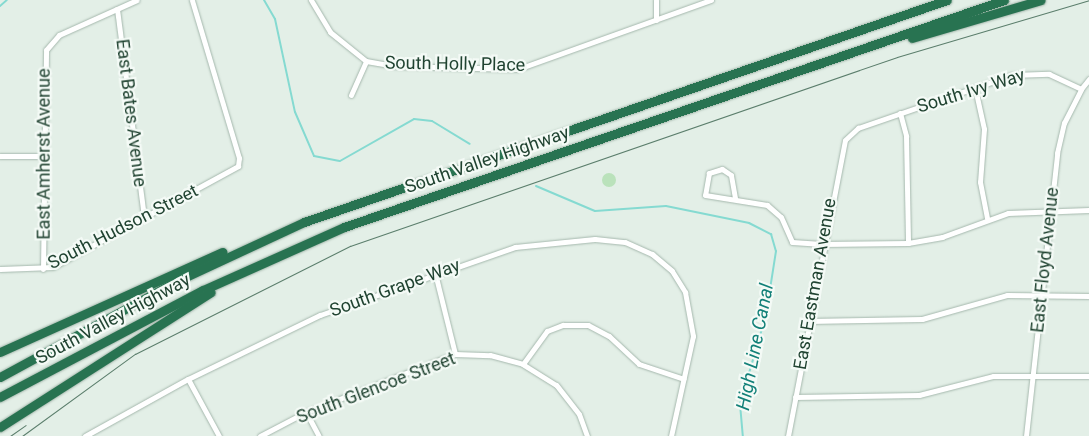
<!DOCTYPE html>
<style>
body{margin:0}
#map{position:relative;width:1089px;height:436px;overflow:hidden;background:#e3efe7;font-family:Roboto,sans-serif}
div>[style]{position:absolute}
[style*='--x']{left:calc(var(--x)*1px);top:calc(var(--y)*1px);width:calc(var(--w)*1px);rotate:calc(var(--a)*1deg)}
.green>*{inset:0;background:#bae2bb}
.round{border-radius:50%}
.stream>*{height:2px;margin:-1px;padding:0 1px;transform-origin:1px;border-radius:1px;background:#85dad1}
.roads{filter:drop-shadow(0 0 1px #a5b8ad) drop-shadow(0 0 1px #a5b8ad)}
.minor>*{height:5px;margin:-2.5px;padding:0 2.5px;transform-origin:2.5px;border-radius:2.5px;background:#fff}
.motorway>*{height:9px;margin:-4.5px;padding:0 4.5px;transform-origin:4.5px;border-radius:4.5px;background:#287351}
.tram>*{height:1px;margin:-0.5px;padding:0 0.5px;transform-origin:0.5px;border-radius:0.5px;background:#5b7e6c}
span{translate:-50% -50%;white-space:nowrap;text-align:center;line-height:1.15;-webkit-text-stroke:4.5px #f4faf6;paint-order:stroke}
.street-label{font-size:18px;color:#204331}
.water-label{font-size:19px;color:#128078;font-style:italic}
</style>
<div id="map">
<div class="green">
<i class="round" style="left:602px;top:173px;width:14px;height:14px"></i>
</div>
<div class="stream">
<i style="--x:264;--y:0;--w:22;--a:60"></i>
<i style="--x:275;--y:19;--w:95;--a:77.9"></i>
<i style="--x:295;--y:112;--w:48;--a:66.6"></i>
<i style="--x:314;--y:156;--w:26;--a:11"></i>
<i style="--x:340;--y:161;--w:85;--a:-29.6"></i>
<i style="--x:414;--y:119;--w:18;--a:6"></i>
<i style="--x:432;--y:121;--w:44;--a:31.2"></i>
<i style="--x:0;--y:6;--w:9;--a:-41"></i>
<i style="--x:536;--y:186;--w:64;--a:23"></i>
<i style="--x:595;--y:211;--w:71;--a:-4"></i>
<i style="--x:666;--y:206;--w:85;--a:11.6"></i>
<i style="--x:749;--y:223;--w:25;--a:27"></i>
<i style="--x:771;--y:234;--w:18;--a:74"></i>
<i style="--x:776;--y:251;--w:65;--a:98.9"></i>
<i style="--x:766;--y:315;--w:93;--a:106.3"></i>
<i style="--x:740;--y:404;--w:32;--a:85"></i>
</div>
<div class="roads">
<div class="minor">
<i style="--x:311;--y:0;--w:37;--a:59"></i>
<i style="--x:330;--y:32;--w:46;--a:38.9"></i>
<i style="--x:366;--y:61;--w:28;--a:10"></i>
<i style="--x:394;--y:66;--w:124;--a:1.4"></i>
<i style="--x:518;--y:69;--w:205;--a:-19.7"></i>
<i style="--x:656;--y:0;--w:20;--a:90"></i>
<i style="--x:117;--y:9;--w:210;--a:82.6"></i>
<i style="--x:975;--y:88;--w:42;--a:77.6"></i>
<i style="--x:984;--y:129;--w:53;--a:94.3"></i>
<i style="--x:980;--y:182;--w:37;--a:79"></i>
<i style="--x:351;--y:95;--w:37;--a:-66"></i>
<i style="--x:900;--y:113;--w:24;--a:75"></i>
<i style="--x:906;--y:136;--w:107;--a:88.9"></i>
<i style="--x:0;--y:156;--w:44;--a:0"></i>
<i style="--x:735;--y:198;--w:23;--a:-100"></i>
<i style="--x:731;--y:175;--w:11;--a:-146"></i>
<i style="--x:722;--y:169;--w:14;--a:163"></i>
<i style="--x:709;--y:173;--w:22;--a:100"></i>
<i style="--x:705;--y:195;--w:63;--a:9.2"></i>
<i style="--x:767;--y:205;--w:18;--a:41"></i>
<i style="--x:781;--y:217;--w:27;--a:66"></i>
<i style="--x:792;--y:242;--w:30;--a:4"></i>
<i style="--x:822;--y:244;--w:86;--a:-0.7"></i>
<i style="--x:908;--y:243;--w:35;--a:-10"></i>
<i style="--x:942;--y:237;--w:70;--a:-20"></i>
<i style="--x:1008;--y:213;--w:81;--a:-2.1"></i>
<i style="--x:0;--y:269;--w:53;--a:-2.2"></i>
<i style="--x:53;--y:267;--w:211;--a:-28.6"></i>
<i style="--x:238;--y:166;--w:8;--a:-83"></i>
<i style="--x:239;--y:158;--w:165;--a:-106.6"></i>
<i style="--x:43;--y:269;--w:219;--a:-89.2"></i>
<i style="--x:46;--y:50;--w:20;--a:-49"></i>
<i style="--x:59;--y:35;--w:85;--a:-24.2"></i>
<i style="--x:435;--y:273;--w:83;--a:76.1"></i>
<i style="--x:808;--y:321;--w:114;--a:-1"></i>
<i style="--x:922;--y:319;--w:88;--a:-15.8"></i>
<i style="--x:1007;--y:295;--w:82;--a:0.7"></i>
<i style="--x:188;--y:379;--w:65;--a:61.5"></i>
<i style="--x:795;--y:397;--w:124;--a:-0.9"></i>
<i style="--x:919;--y:395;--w:76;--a:-14.4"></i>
<i style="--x:993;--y:376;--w:96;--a:0"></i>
<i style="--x:306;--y:412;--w:27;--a:62"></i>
<i style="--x:85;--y:436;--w:118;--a:-29"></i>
<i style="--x:188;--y:379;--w:147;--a:-25.9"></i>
<i style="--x:320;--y:315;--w:207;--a:-19.2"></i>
<i style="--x:515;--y:247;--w:80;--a:-5.7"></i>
<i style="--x:595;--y:239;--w:30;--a:6"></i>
<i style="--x:625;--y:242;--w:30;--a:24"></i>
<i style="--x:652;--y:254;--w:26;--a:40"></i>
<i style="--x:672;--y:271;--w:25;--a:58"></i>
<i style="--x:685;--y:292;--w:45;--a:79.7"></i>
<i style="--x:693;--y:336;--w:102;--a:102.4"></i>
<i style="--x:260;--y:436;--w:52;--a:-27.6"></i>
<i style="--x:306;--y:412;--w:160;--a:-21.3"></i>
<i style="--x:455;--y:354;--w:35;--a:2"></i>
<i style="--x:490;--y:355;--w:34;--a:15"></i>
<i style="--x:587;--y:436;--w:23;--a:-110"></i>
<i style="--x:579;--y:414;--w:37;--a:-128"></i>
<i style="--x:556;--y:385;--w:39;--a:-148"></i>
<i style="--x:523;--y:364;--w:41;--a:-54"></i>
<i style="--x:547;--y:331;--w:17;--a:-21"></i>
<i style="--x:563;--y:325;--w:25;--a:0"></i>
<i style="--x:588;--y:325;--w:24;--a:28"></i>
<i style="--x:609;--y:336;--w:41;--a:43"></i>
<i style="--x:639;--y:364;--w:47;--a:18.4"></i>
<i style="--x:788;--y:436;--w:301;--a:-79.1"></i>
<i style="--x:845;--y:140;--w:18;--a:-43"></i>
<i style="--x:858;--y:128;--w:163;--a:-19"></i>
<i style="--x:1012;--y:75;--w:37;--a:-2"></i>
<i style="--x:1049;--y:74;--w:35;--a:25"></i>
<i style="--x:1081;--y:89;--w:13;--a:-51"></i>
<i style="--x:1026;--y:436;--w:285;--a:-83.7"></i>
<i style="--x:1057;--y:153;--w:31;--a:-77"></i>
<i style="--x:1064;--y:123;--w:38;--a:-63"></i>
</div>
<div class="motorway">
<i style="--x:912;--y:38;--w:134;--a:-16.4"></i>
<i style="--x:0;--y:352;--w:244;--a:-24.2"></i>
<i style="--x:0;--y:377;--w:204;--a:-28.5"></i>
<i style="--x:179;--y:280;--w:138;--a:-24.9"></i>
<i style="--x:304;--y:222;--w:680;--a:-19.05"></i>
<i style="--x:0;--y:397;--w:229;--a:-27.8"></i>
<i style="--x:203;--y:290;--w:154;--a:-24.1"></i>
<i style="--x:344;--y:227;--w:698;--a:-18.98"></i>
<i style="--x:0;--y:427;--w:250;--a:-32.6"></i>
</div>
</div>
<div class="tram">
<i style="--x:10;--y:436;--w:19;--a:-35"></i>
<i style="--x:22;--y:436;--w:140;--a:-36"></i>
<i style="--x:135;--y:354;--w:241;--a:-26.7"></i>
<i style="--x:350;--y:246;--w:579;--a:-19.06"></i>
<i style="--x:897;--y:57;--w:200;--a:-16.5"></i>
</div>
<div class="street-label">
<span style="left:455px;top:64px;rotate:1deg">South Holly Place</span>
<span style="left:971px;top:91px;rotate:-17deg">South Ivy Way</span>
<span style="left:131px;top:113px;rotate:83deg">East Bates Avenue</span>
<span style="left:44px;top:154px;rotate:-90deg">East Amherst Avenue</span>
<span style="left:487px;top:160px;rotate:-19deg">South Valley Highway</span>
<span style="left:123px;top:227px;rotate:-27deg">South Hudson Street</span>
<span style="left:1045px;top:260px;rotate:-84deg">East Floyd Avenue</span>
<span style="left:815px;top:284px;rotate:-80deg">East Eastman Avenue</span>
<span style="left:395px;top:288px;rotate:-20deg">South Grape Way</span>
<span style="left:113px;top:319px;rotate:-28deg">South Valley Highway</span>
<span style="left:376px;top:388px;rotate:-21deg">South Glencoe Street</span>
</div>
<div class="water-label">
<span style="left:755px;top:347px;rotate:-79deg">High Line Canal</span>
</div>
</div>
